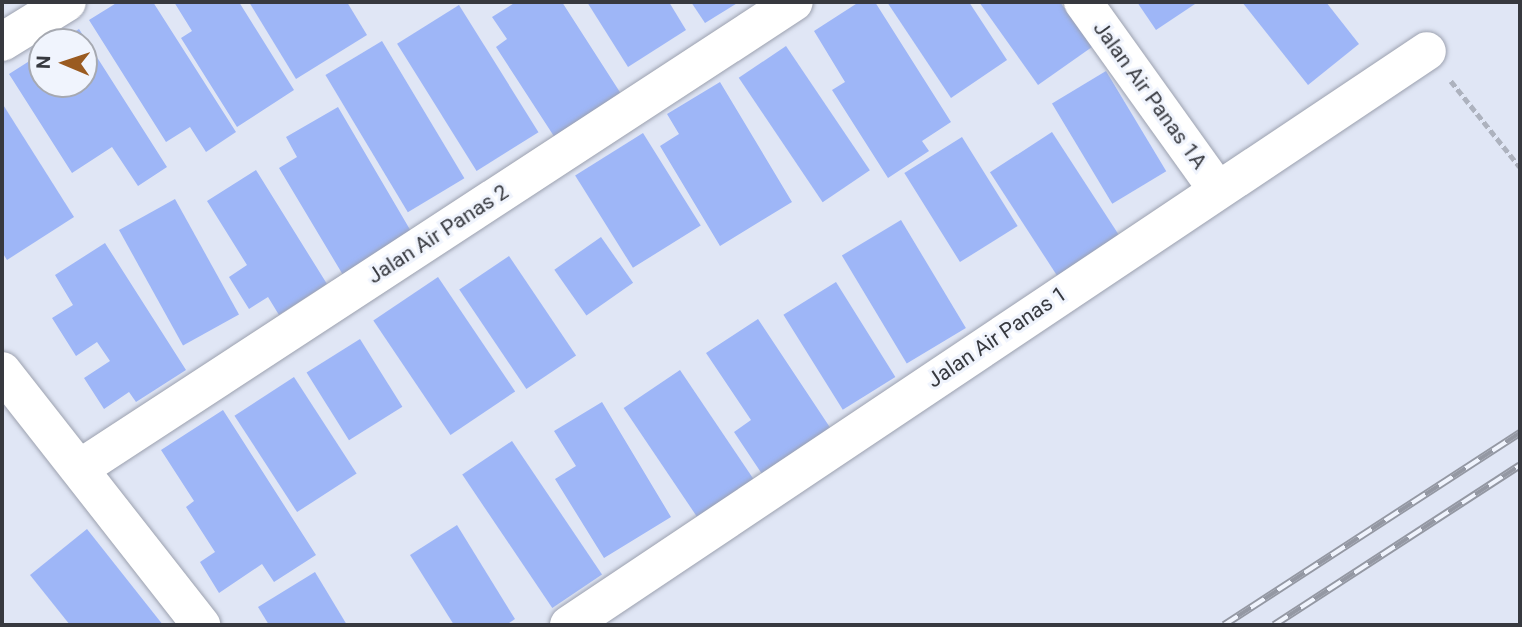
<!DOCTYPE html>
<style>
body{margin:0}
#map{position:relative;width:1522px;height:627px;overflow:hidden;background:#e0e6f5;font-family:Roboto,sans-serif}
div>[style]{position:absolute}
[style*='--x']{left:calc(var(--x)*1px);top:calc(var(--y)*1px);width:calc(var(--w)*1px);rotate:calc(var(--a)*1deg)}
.building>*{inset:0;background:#9eb6f7;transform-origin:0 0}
.path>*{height:4.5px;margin-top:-2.25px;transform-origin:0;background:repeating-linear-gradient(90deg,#adb2be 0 7px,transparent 0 10.5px)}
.roads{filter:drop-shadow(0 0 2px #9ca1af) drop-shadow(0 0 2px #9ca1af)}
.street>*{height:38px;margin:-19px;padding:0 19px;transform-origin:19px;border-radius:19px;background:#fff}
.secondary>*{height:38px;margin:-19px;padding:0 19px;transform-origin:19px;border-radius:19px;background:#fff}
.rail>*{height:8px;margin-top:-4px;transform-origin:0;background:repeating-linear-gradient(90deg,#f0f4fd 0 16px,#9498a3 0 32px);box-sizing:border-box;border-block:2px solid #9498a3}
span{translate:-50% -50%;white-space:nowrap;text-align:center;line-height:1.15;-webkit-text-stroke:6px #f0f4fd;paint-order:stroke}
.street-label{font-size:21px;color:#37393f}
.frame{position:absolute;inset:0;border:4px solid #37393f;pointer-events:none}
.north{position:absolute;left:28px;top:28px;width:70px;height:70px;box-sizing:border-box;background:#f0f4fd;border:2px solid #a6a9b1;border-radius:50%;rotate:272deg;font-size:19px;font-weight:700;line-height:28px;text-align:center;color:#37393f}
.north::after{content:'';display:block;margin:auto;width:24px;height:32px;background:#9a5b21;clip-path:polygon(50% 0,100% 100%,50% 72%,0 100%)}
</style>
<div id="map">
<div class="building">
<i style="clip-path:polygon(118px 2px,153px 2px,236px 132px,206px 152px,190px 127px,166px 142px,89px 20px)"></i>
<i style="clip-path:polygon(174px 2px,239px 2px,294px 90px,237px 127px,181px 38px,192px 31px)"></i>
<i style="clip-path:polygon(249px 2px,347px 2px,367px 35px,296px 79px)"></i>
<i style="clip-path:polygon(516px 2px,562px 2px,625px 100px,559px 144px,496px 47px,507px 39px,492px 17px)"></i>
<i style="clip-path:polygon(587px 2px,669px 2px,686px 30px,628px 67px)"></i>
<i style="clip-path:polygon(691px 2px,739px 2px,705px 23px)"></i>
<i style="clip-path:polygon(859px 2px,875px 2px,951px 122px,922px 141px,929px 151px,888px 178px,832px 90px,845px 82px,814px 31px)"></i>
<i style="clip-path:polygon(887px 2px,969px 2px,1007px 60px,951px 98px)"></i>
<i style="clip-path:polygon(979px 2px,1060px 2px,1092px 47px,1038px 85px)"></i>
<i style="clip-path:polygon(1137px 2px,1198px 2px,1156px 30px)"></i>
<i style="clip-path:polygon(1242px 2px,1326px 2px,1359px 44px,1308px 85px)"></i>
<i style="left:459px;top:5px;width:150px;height:73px;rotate:58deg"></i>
<i style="clip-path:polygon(79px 29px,167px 167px,138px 186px,112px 147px,72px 173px,9px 74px,42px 53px,42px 84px,84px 84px,84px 42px,59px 42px)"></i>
<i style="left:382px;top:41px;width:160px;height:66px;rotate:59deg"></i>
<i style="left:786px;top:46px;width:150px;height:57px;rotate:56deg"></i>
<i style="left:1106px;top:71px;width:117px;height:63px;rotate:59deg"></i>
<i style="clip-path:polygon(720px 82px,792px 202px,720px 246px,660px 146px,679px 134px,667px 114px)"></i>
<i style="clip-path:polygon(2px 103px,74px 217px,7px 260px,2px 252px)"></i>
<i style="clip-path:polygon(338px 107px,412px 233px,343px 275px,279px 168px,297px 157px,286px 137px)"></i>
<i style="left:1052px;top:132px;width:130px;height:74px;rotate:57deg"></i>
<i style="left:643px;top:133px;width:109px;height:80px;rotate:58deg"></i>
<i style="left:962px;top:137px;width:105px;height:68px;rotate:58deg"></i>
<i style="clip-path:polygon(256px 170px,327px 284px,279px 315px,268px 297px,249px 309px,229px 277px,247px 265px,207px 201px)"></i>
<i style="left:175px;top:199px;width:132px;height:64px;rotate:61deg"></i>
<i style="left:901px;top:220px;width:126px;height:69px;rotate:59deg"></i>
<i style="left:601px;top:237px;width:56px;height:57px;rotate:55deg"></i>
<i style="clip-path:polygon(105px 243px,186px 370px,136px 402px,129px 392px,104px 409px,84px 378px,110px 361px,97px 342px,76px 356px,52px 318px,73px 305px,55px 275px)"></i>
<i style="left:509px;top:256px;width:120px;height:60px;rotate:56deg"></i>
<i style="left:438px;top:277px;width:138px;height:78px;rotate:56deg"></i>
<i style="left:836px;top:282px;width:112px;height:62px;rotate:58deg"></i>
<i style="clip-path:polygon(758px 319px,833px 432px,764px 477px,734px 432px,751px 420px,706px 353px)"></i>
<i style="left:360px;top:339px;width:80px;height:63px;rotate:58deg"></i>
<i style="left:680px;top:370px;width:135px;height:68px;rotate:56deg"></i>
<i style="left:294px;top:377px;width:115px;height:71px;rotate:57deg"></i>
<i style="clip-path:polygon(602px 402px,671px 517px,604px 558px,555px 479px,576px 466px,554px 431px)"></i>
<i style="clip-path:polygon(223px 410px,316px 555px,274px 582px,262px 564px,219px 593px,200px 562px,215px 552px,186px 507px,194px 501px,161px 450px)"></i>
<i style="left:512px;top:441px;width:161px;height:60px;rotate:56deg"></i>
<i style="clip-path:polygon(457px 525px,515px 619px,506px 625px,454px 625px,410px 555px)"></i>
<i style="clip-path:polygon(87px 529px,163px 625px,70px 625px,30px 575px)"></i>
<i style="clip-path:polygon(315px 572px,347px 625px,269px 625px,258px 607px)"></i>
</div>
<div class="path">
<i style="--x:1451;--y:81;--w:110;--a:51.3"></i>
</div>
<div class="roads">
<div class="street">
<i style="--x:1083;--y:2;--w:230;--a:54.4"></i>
<i style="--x:2;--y:42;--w:76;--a:-31.6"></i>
<i style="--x:82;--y:467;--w:850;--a:-33.15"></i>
<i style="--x:569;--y:625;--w:1032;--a:-33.78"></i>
</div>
<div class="secondary">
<i style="--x:2;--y:371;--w:323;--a:51.9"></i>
</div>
</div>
<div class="rail">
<i style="--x:1224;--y:625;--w:353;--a:-33"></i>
<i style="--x:1274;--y:625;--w:293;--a:-33"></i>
</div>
<div class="street-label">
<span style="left:1150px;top:95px;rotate:54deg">Jalan Air Panas 1A</span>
<span style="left:438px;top:234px;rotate:-33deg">Jalan Air Panas 2</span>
<span style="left:997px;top:337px;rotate:-34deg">Jalan Air Panas 1</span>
</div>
<div class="frame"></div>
<div class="north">N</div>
</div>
